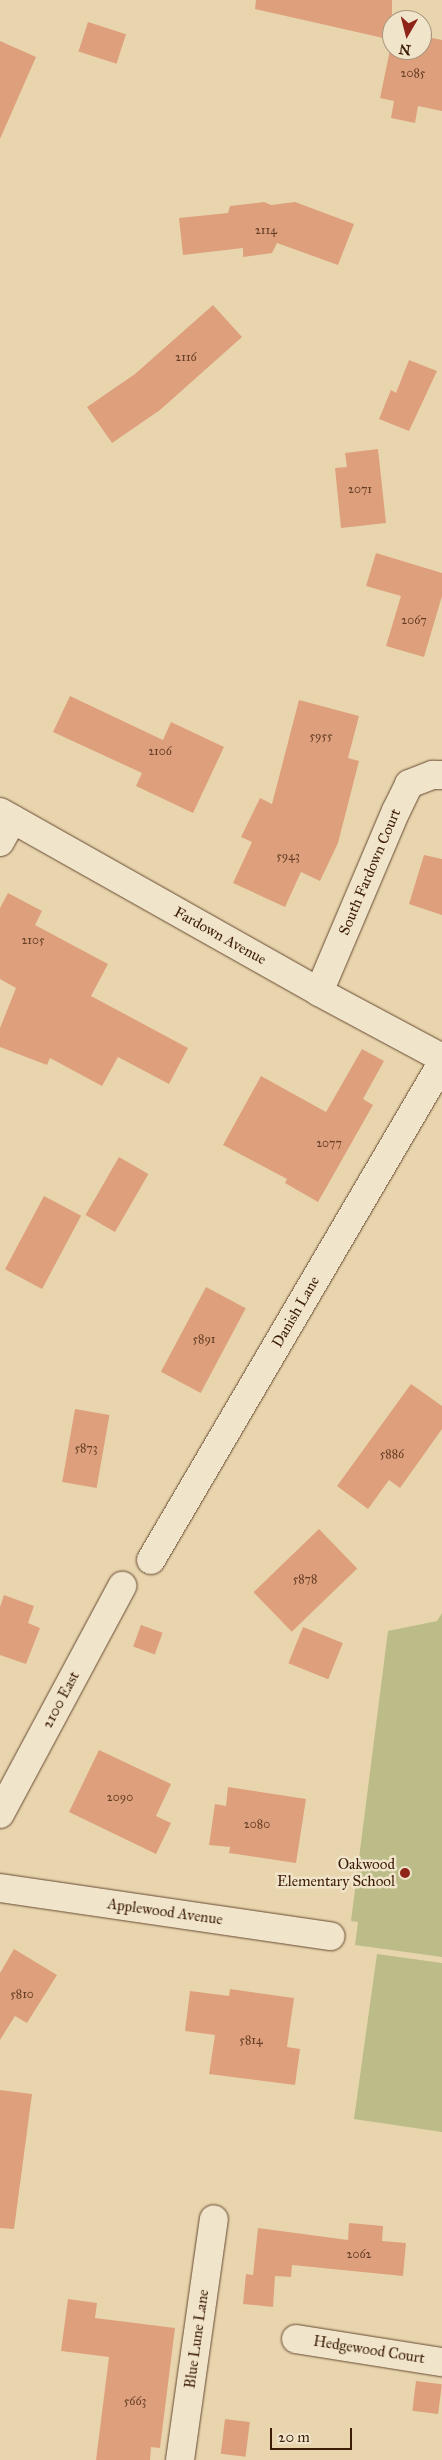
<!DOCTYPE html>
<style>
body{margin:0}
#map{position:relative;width:442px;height:2460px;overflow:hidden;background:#e8d5ae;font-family:"IM FELL Great Primer",serif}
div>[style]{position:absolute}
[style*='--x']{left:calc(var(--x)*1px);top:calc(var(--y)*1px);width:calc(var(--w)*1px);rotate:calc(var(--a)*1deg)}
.green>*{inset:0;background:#bbbc87}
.building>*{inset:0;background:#dea07c;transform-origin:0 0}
.roads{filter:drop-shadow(0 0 1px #674a31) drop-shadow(0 0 1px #674a31)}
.minor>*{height:28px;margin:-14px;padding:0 14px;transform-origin:14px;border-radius:14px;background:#f0e4ca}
.dots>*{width:14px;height:14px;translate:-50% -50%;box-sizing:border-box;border:2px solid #f0e4ca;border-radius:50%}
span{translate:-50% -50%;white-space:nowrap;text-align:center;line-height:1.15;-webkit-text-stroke:5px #f0e4ca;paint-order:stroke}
.number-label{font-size:12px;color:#643c24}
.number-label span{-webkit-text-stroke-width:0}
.street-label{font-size:15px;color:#3c1b07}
.poi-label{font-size:15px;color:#3c1b07}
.right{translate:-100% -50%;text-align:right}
.north{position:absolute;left:382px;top:10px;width:50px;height:50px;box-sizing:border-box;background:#f0e4ca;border:1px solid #a8947c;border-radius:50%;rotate:188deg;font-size:14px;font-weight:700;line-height:20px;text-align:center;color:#3c1b07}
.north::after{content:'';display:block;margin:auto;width:18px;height:22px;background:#8f2418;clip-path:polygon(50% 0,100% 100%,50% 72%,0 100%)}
.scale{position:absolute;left:270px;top:2428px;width:82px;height:22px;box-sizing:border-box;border:2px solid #3c1b07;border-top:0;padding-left:6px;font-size:15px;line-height:18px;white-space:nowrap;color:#3c1b07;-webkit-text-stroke:4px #f0e4ca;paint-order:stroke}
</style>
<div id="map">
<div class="green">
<i style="clip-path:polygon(442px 1613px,442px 1957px,355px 1945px,358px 1922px,351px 1921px,388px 1631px,437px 1621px)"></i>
<i style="clip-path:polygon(377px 1954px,442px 1963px,442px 2132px,354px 2119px)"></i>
</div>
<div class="building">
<i style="clip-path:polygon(256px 0,392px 0,392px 50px,422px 50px,422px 36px,442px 40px,442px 111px,418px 106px,415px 123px,391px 118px,394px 101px,380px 98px,392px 40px,255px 9px)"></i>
<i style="left:88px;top:22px;width:40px;height:31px;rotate:18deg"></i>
<i style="clip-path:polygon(0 41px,36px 57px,0 139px)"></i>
<i style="clip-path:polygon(264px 202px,271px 205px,295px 202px,354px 224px,338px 265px,277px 243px,272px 253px,243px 257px,243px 248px,183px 255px,179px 218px,228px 213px,230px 206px)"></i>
<i style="clip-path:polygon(213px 305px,242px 337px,160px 410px,112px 443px,87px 407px,135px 374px)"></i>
<i style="clip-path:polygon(409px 360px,437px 371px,409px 431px,379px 419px,391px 390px,396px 393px)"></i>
<i style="clip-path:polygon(378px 449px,386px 523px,341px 528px,335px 468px,347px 467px,345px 453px)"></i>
<i style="clip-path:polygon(376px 553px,442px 573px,442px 596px,424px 657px,386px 646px,401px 596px,366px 586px)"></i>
<i style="clip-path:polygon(70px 696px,163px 740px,171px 722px,224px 747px,193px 813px,136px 786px,142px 773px,53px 732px)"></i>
<i style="clip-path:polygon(299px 700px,359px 716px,348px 758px,359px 761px,338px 843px,320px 881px,301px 872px,285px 907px,233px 883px,252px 842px,241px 837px,260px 798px,272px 804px)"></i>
<i style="clip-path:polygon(424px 855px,442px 859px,442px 915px,409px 904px)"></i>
<i style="clip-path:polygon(8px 893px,42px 911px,35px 925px,108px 964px,91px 996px,188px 1048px,169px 1084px,118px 1057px,102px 1086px,50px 1058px,47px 1065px,0 1047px,0 1028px,16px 988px,0 979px,0 908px)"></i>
<i style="clip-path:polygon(362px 1049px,384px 1061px,363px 1099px,373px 1105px,318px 1202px,285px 1183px,287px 1179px,223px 1145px,261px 1076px,326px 1112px)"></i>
<i style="left:119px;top:1157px;width:34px;height:67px;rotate:30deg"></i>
<i style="left:44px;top:1196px;width:42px;height:83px;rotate:28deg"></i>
<i style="left:206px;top:1287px;width:45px;height:96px;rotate:28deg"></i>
<i style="clip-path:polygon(411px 1384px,442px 1406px,442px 1429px,400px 1488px,389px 1480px,368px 1509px,337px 1486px)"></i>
<i style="left:75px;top:1409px;width:35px;height:74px;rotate:10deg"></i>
<i style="left:319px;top:1529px;width:55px;height:91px;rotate:46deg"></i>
<i style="clip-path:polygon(4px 1595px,34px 1606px,28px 1623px,40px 1628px,26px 1664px,0 1655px,0 1607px)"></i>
<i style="left:141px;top:1625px;width:23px;height:23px;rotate:20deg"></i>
<i style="left:303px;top:1627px;width:43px;height:39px;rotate:22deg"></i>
<i style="clip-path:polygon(99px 1750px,171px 1784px,156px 1816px,171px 1823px,156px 1854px,69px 1812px)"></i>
<i style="clip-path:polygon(228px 1787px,306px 1799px,296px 1863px,229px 1853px,230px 1847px,209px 1845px,215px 1804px,226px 1806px)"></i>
<i style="clip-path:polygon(14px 1949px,57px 1975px,27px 2023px,15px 2016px,0 2040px,0 1973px)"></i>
<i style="clip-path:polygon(230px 1989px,294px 1998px,287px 2047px,300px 2049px,295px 2085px,209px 2074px,215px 2035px,185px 2031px,190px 1991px,229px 1996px)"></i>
<i style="clip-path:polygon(0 2090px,32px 2094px,14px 2229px,0 2228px)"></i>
<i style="clip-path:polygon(349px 2223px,383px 2226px,382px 2241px,406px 2243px,403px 2276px,292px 2265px,291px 2277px,275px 2276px,273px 2307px,243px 2304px,246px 2274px,253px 2275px,258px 2228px,348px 2240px)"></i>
<i style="clip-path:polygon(68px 2299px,97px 2303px,95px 2318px,175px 2328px,160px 2448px,151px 2447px,150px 2460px,96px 2460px,109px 2357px,61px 2351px)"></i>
<i style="left:416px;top:2381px;width:26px;height:30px;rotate:7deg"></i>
<i style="left:225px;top:2419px;width:25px;height:35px;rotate:7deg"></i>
</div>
<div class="roads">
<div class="minor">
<i style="--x:0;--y:812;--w:366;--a:29.4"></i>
<i style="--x:319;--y:992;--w:140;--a:28.2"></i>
<i style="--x:0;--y:842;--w:26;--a:-61"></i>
<i style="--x:319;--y:992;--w:197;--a:-67"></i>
<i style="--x:396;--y:811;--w:30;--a:-64"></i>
<i style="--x:409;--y:784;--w:26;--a:-21"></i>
<i style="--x:433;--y:775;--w:9;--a:0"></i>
<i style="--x:151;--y:1560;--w:576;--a:-59.65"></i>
<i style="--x:0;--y:1814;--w:259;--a:-61.8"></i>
<i style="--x:0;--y:1888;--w:334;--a:8.3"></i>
<i style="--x:296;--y:2339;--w:148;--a:9"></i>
<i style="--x:180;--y:2460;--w:243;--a:-82"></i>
</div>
</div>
<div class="dots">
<i style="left:405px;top:1873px;background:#8f2418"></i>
</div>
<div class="number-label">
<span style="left:413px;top:74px">2085</span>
<span style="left:266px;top:231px">2114</span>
<span style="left:186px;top:358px">2116</span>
<span style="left:360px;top:490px">2071</span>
<span style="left:414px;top:621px">2067</span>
<span style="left:321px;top:737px">5955</span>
<span style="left:160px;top:752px">2106</span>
<span style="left:288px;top:857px">5943</span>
<span style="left:33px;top:941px">2105</span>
<span style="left:329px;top:1144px">2077</span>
<span style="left:204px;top:1340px">5891</span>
<span style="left:86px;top:1449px">5873</span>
<span style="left:392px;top:1455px">5886</span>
<span style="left:305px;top:1580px">5878</span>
<span style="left:120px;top:1798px">2090</span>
<span style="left:257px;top:1825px">2080</span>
<span style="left:22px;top:1995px">5810</span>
<span style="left:251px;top:2041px">5814</span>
<span style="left:359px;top:2255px">2062</span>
<span style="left:135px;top:2402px">5663</span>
</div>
<div class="street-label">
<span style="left:370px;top:872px;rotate:-67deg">South Fardown Court</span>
<span style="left:220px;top:936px;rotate:29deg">Fardown Avenue</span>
<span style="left:296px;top:1312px;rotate:-60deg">Danish Lane</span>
<span style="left:61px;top:1700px;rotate:-62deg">2100 East</span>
<span style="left:165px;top:1912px;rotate:8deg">Applewood Avenue</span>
<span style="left:197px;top:2339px;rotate:-82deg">Blue Lune Lane</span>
<span style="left:369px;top:2350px;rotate:9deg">Hedgewood Court</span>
</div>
<div class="poi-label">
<span class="right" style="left:395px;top:1873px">Oakwood<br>Elementary School</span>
</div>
<div class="north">N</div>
<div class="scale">20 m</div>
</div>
